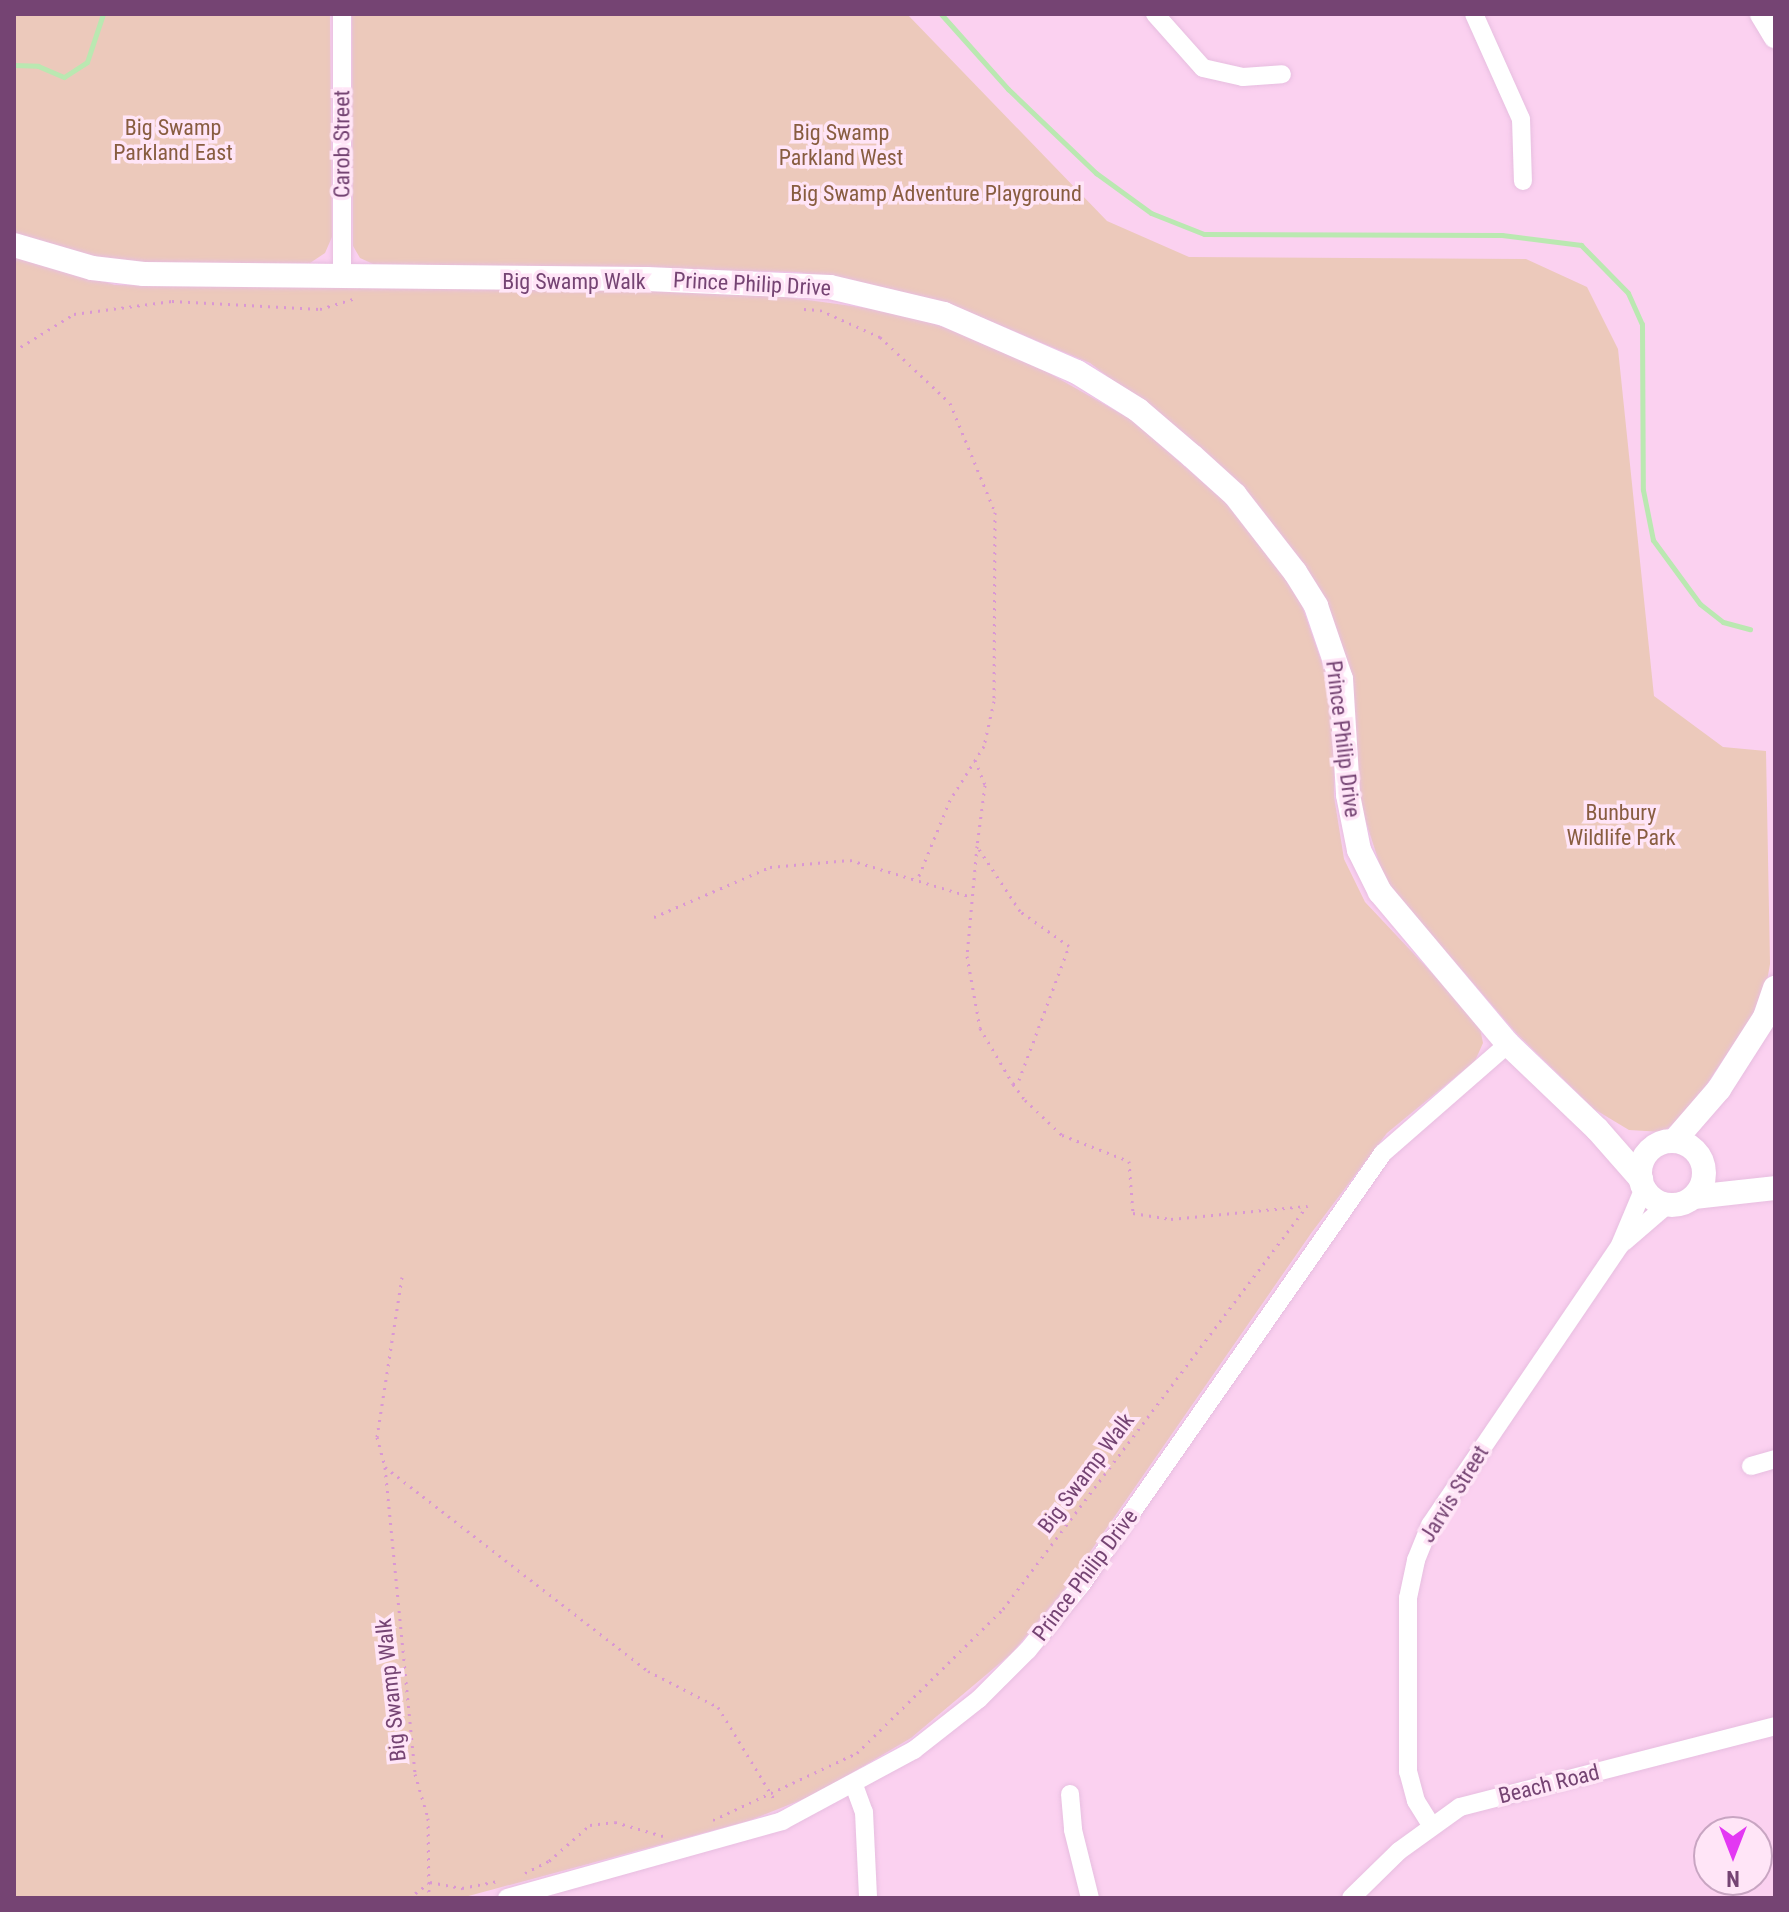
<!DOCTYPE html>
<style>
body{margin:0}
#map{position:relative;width:1789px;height:1912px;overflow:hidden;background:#feddf4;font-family:"Roboto Condensed",sans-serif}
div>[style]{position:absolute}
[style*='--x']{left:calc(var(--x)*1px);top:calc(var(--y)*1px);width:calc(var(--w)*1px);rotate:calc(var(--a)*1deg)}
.residential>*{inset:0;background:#fbd1f0}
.green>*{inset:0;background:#ecc9bb}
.stream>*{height:5px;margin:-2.5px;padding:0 2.5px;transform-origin:2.5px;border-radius:2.5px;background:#bae8b1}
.path>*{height:3px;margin-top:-1.5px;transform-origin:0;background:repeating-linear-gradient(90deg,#da97d4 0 2px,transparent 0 8px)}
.roads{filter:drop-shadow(0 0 2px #e7bee0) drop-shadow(0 0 2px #e7bee0)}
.minor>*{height:18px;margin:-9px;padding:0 9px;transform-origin:9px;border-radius:9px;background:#fff}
.tertiary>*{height:24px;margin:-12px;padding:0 12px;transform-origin:12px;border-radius:12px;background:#fff}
.tertiary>.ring{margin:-12px;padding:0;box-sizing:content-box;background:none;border:24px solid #fff;border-radius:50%}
span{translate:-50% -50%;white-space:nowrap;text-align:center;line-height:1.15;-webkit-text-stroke:7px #ffe5f7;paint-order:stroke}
.park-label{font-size:22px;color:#885d40}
.street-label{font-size:22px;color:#754473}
.frame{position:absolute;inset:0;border:16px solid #754473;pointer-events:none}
.north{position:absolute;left:1693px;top:1816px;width:80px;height:80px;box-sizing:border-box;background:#ffe5f7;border:2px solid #c8a5c2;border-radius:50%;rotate:180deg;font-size:22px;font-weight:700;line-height:32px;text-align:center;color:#754473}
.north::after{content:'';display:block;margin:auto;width:28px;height:36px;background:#e338f3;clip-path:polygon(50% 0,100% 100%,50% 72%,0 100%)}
</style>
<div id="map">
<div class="residential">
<i style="clip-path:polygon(evenodd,14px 14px,1775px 14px,1775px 1898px,14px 1898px,14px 14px,1709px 1832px,1757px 1832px,1757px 1880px,1709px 1880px,1709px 1832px)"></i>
</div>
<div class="green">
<i style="clip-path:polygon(14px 14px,330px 14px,332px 237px,325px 253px,310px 263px,143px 265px,89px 258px,14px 236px)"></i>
<i style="clip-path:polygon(352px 14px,907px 14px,1107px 221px,1189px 257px,1526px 259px,1587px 287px,1618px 349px,1654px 696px,1723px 747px,1766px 751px,1770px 964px,1764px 998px,1689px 1111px,1663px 1132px,1629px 1130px,1594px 1109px,1517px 1034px,1385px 881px,1358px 797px,1352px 678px,1317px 587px,1158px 415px,1090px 363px,961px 309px,837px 277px,796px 272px,373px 264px,360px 258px,353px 246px)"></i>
<i style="clip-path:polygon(14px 255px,115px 285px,647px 290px,778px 296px,904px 313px,1010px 351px,1132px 420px,1249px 523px,1300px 600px,1328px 680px,1335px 729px,1334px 796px,1344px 859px,1365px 902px,1479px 1023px,1483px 1043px,1475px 1061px,1387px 1133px,1312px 1232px,1063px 1591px,1012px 1653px,911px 1738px,816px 1794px,748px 1821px,461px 1898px,14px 1898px)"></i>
</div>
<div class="stream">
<i style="--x:941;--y:14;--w:101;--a:48.2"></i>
<i style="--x:1008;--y:89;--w:122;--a:43.7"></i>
<i style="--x:1096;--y:173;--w:68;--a:36"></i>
<i style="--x:1151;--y:213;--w:57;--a:21.6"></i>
<i style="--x:1204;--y:234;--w:298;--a:0.2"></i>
<i style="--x:1502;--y:235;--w:80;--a:7.2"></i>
<i style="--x:1581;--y:245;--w:67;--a:45.6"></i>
<i style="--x:1628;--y:293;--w:34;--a:66"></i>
<i style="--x:1642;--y:324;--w:166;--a:89.7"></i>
<i style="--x:1643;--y:490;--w:51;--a:78.7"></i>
<i style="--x:1653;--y:540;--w:79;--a:53.7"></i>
<i style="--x:1700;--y:604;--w:29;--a:38"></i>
<i style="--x:1723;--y:622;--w:28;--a:15"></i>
<i style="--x:14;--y:65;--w:24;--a:2"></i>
<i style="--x:38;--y:66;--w:28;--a:23"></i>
<i style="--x:64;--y:77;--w:27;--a:-33"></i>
<i style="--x:87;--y:62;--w:51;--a:-71.6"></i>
</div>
<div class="path">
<i style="--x:804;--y:309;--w:16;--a:4"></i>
<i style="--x:820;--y:310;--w:66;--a:24.2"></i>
<i style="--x:880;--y:337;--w:96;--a:43.3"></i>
<i style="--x:950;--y:403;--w:118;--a:67.6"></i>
<i style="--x:995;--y:512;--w:189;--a:90.3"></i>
<i style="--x:994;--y:701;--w:46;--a:102.5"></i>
<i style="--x:984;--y:746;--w:64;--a:122.2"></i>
<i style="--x:950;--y:800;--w:84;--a:112.3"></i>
<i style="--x:14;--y:351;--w:70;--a:-31.7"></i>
<i style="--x:74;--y:314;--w:99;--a:-7.6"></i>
<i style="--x:172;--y:301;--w:148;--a:3.1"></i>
<i style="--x:320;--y:309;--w:39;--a:-17"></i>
<i style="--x:975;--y:760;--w:27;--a:68"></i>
<i style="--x:985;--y:785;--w:62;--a:97.5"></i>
<i style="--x:654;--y:917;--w:126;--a:-23.3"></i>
<i style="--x:770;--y:867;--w:80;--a:-5"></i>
<i style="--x:850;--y:860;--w:127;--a:16.9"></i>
<i style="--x:1013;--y:1084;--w:7;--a:-34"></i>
<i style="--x:1019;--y:1080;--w:143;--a:-69.5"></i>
<i style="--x:1069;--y:946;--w:60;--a:-144.5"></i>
<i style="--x:1020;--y:911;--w:78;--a:-123.5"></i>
<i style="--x:977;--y:846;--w:110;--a:95.2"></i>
<i style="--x:967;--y:956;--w:73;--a:79.8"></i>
<i style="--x:980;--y:1028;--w:65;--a:59.5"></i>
<i style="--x:1013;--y:1084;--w:20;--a:53"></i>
<i style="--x:1025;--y:1100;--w:51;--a:43.4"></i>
<i style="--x:1062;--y:1135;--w:72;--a:21.2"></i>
<i style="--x:1129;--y:1161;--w:52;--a:85.6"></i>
<i style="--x:1133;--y:1213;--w:38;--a:9"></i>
<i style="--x:1171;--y:1219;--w:137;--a:-5.5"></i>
<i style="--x:402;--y:1277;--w:162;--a:98.9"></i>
<i style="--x:377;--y:1437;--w:31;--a:75"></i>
<i style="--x:385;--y:1467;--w:308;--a:84.4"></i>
<i style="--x:415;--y:1774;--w:46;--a:73.5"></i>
<i style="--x:428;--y:1818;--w:80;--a:89.3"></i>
<i style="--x:385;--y:1467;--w:333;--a:37.8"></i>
<i style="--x:648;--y:1671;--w:79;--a:27.2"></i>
<i style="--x:718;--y:1707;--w:111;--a:58.6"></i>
<i style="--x:713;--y:1820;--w:159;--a:-25"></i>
<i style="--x:857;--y:1753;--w:205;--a:-44.6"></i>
<i style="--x:1003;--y:1609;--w:505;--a:-52.97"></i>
<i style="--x:525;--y:1873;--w:27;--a:-27"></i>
<i style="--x:549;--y:1861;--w:55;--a:-41.3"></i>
<i style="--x:590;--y:1825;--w:25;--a:-7"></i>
<i style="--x:615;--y:1822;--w:50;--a:16.3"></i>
<i style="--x:430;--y:1882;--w:33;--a:11"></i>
<i style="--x:462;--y:1888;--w:38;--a:-11"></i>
<i style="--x:409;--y:1898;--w:26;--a:-37"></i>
</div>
<div class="roads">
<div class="minor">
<i style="--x:342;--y:14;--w:261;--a:90"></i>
<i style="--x:1155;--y:14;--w:72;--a:48.4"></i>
<i style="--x:1203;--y:68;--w:41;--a:12.7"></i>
<i style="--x:1243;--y:77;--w:39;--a:-4"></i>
<i style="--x:1474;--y:14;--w:115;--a:65.9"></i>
<i style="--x:1521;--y:119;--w:62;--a:88.2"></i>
<i style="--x:1624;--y:1242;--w:57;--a:-40.7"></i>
<i style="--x:1751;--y:1466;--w:25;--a:-16"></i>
<i style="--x:854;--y:1785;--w:29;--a:70"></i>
<i style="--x:864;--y:1812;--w:86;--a:87.3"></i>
<i style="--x:1070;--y:1794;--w:36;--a:85"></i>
<i style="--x:1073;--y:1830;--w:70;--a:76"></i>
<i style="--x:1431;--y:1825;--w:28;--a:-122"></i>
<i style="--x:1416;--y:1801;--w:30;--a:-105"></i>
<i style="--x:1408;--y:1772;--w:174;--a:-90"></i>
<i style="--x:1408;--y:1598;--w:39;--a:-78"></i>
<i style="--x:1416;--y:1560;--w:38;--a:-68"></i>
<i style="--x:1430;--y:1525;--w:338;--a:-55.8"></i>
<i style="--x:1620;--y:1245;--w:62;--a:-67.2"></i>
<i style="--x:507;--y:1898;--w:286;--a:-15.6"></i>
<i style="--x:782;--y:1821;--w:150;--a:-28.3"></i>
<i style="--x:914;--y:1750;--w:83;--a:-38.1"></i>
<i style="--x:979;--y:1699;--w:69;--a:-45"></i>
<i style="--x:1028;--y:1650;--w:84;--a:-50.8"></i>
<i style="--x:1081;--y:1585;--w:527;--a:-55.04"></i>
<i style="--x:1383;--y:1153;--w:166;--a:-41.1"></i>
<i style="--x:1351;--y:1898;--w:67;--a:-44.4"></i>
<i style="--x:1399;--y:1851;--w:75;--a:-35.8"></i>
<i style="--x:1460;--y:1807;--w:325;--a:-14.4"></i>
</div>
<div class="tertiary">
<i style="--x:1762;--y:14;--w:26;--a:59"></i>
<i style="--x:14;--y:245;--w:81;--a:16.4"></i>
<i style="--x:92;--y:268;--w:52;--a:6.6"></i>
<i style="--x:144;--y:274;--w:503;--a:0.57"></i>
<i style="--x:647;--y:279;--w:183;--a:2.5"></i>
<i style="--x:830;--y:287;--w:117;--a:13.3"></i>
<i style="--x:944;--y:314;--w:145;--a:23.6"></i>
<i style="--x:1077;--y:372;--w:72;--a:31.9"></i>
<i style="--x:1138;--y:410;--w:71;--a:40.4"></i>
<i style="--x:1192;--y:456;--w:58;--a:42.2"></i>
<i style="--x:1235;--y:495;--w:98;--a:52.1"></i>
<i style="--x:1295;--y:572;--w:40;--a:58"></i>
<i style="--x:1316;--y:606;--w:77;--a:71.1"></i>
<i style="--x:1341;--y:679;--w:116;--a:86.5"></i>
<i style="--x:1348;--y:795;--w:56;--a:78.7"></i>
<i style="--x:1359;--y:850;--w:47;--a:63.4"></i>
<i style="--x:1380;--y:892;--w:199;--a:49.9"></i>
<i style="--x:1508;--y:1044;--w:123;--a:43.7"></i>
<i style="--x:1597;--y:1129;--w:67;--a:48.7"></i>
<i style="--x:1674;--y:1141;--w:69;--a:-49.1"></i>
<i style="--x:1719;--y:1089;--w:85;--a:-57.4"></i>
<i style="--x:1765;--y:1017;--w:31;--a:-71"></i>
<i class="ring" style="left:1640px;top:1141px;width:40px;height:40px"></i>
<i style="--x:1694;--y:1197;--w:81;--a:-6.3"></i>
</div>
</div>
<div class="park-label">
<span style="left:173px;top:140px">Big Swamp<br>Parkland East</span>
<span style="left:841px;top:145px">Big Swamp<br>Parkland West</span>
<span style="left:936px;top:194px">Big Swamp Adventure Playground</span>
<span style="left:1621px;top:825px">Bunbury<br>Wildlife Park</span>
</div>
<div class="street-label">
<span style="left:342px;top:144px;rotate:-90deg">Carob Street</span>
<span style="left:574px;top:282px">Big Swamp Walk</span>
<span style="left:752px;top:284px;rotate:3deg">Prince Philip Drive</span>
<span style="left:1343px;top:739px;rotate:83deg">Prince Philip Drive</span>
<span style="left:1086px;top:1473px;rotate:-53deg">Big Swamp Walk</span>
<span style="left:1454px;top:1494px;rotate:-58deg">Jarvis Street</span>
<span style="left:1085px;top:1575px;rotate:-53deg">Prince Philip Drive</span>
<span style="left:391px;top:1690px;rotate:-96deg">Big Swamp Walk</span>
<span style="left:1549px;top:1784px;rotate:-14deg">Beach Road</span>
</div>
<div class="frame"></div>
<div class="north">N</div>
</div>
